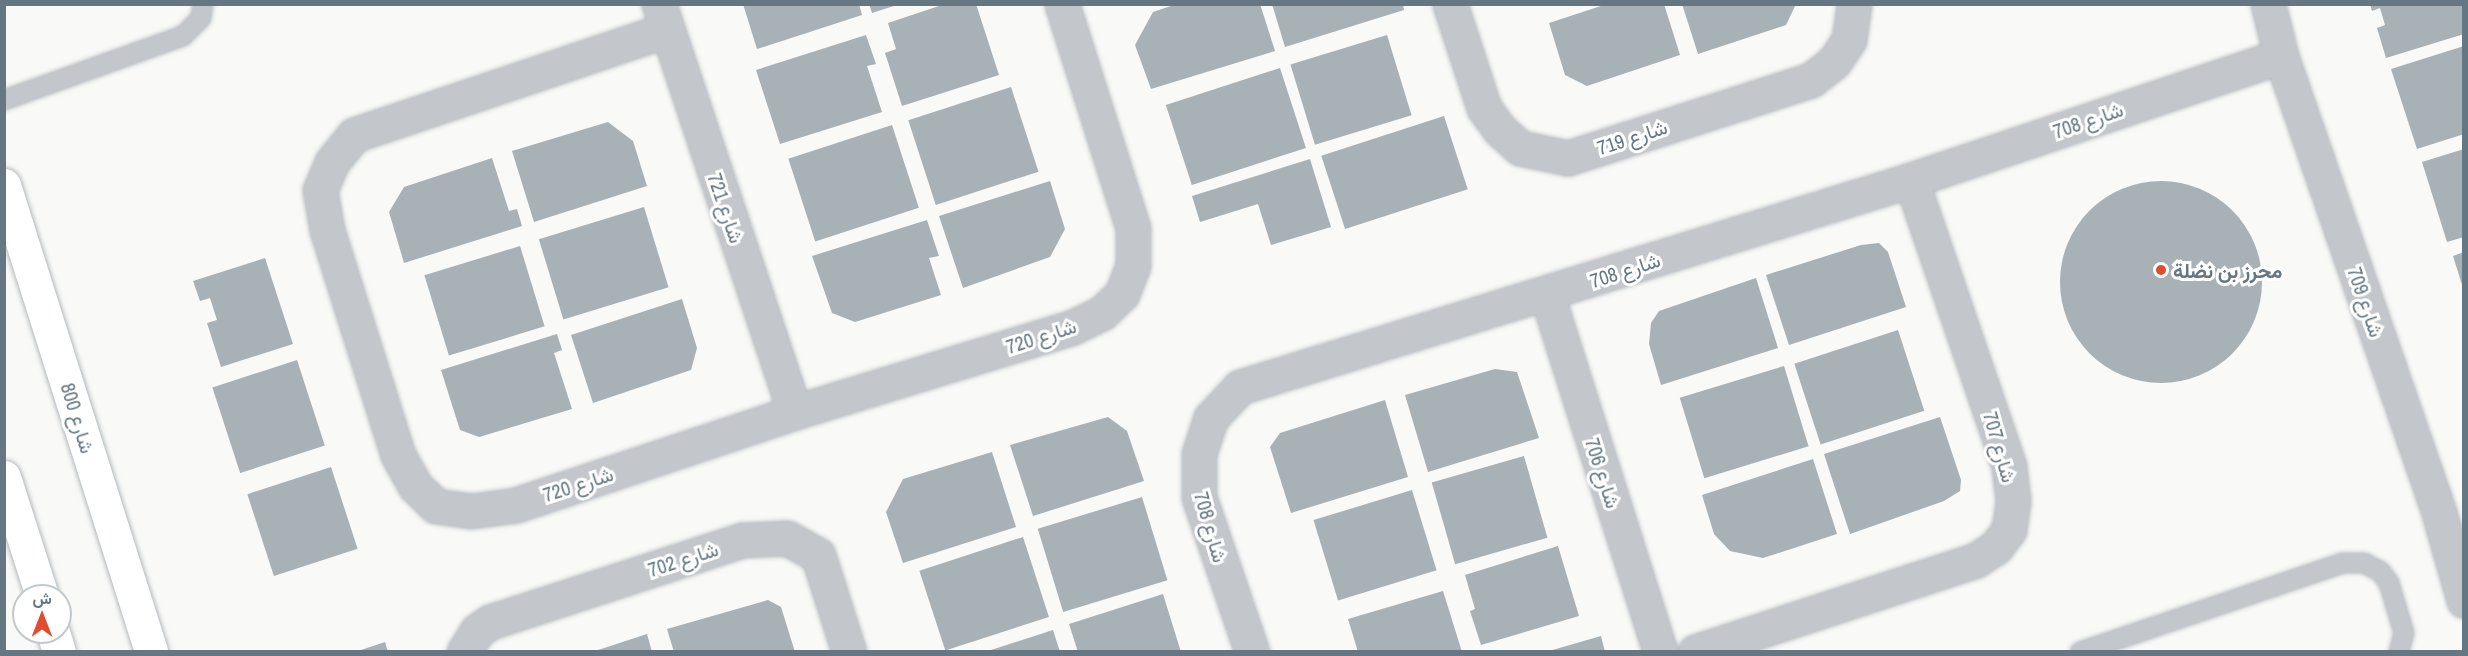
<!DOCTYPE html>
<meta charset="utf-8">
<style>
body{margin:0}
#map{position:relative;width:2468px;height:656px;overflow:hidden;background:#f9f9f7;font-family:"Archivo Narrow",Vazirmatn,sans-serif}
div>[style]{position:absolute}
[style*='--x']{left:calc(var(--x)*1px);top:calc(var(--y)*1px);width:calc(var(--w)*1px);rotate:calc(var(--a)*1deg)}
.building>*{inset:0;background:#a7b1b6;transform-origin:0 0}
.round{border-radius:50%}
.roads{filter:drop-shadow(0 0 2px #b3b9be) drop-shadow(0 0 2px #b3b9be)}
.lane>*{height:18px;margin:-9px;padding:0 9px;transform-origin:9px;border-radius:9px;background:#c3c7cb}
.street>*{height:33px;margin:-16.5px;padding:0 16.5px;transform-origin:16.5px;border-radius:16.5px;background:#c3c7cb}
.secondary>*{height:33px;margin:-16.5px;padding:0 16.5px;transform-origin:16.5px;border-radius:16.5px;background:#fff}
.dots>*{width:16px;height:16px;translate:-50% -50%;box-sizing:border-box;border:3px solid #fff;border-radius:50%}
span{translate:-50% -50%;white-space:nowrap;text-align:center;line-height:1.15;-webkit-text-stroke:6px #fff;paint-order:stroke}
.street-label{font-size:20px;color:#657782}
.poi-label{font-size:20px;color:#657782;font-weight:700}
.left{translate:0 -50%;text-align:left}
.frame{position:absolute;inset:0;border:6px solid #657782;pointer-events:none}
.north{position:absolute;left:12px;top:584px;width:60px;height:60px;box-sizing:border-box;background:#fff;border:2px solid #c1c9cd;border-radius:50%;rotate:0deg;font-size:16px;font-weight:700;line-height:24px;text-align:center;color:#657782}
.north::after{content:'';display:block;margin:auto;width:21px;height:27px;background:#e24b2e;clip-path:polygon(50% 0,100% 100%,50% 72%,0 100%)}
</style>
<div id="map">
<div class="building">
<i style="clip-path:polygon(743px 4px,859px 4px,862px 15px,757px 49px)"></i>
<i style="clip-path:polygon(869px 4px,897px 4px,897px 5px,872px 13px)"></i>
<i style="clip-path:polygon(945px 4px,976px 4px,999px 75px,902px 106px,885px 53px,896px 49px,888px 23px)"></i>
<i style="clip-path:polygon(1177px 4px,1260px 4px,1275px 51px,1151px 89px,1135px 45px,1153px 12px)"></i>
<i style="clip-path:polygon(1272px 4px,1403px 4px,1404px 10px,1285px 47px)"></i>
<i style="clip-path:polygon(1607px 4px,1664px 4px,1680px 55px,1587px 86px,1565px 75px,1549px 23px)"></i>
<i style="clip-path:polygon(1682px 4px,1796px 4px,1786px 25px,1698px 54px)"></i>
<i style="clip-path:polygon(2370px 4px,2464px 4px,2464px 34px,2386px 58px,2377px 28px,2385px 25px,2380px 8px,2372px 11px)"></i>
<i style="clip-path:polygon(866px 35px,876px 64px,867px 66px,882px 112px,780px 144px,756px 70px)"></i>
<i style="left:1387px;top:35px;width:84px;height:101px;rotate:73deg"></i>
<i style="clip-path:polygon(2464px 46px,2464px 134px,2417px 149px,2391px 69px)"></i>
<i style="left:1280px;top:68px;width:84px;height:120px;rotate:72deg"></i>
<i style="left:1011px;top:87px;width:89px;height:108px;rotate:72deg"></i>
<i style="left:1444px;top:116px;width:77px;height:129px;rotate:72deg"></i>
<i style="clip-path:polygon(608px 122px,633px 141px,647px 186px,534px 222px,512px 151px)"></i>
<i style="left:892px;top:125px;width:87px;height:109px;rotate:72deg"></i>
<i style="clip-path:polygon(2464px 149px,2464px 237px,2447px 242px,2422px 162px)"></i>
<i style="clip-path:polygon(492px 158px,509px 211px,517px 209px,522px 226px,404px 263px,389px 212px,404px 187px)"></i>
<i style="clip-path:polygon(1310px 159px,1331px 227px,1271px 245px,1258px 204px,1200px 222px,1192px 196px)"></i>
<i style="clip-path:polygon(1050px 181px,1065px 229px,1050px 257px,963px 288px,939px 216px)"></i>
<i class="round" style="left:2060px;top:181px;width:202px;height:202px"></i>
<i style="left:644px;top:207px;width:84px;height:110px;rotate:73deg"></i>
<i style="clip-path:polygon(927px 220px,939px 256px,929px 258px,941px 295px,855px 322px,832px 313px,812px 256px)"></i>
<i style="clip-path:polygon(1879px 243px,1888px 252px,1906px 307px,1789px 345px,1766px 275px,1861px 245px)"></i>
<i style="left:520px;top:246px;width:84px;height:100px;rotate:73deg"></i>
<i style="clip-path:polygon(2464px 252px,2464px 288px,2463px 288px,2453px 256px)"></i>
<i style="clip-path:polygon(265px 258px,293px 344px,221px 367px,207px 323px,217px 320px,210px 298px,200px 301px,193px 281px)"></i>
<i style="clip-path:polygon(1756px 278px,1778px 348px,1661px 385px,1649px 344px,1651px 323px,1659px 311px)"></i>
<i style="clip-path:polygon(682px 299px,697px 348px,691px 370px,593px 403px,571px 335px)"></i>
<i style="left:1898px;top:330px;width:85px;height:109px;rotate:72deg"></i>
<i style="clip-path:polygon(557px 334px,562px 350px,554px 353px,572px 409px,479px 437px,460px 430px,441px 370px)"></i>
<i style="left:297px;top:360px;width:90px;height:89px;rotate:72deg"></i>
<i style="left:1784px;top:366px;width:84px;height:109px;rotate:73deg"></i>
<i style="clip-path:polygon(1495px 369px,1517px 372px,1539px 438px,1428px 472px,1405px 395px)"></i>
<i style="clip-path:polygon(1385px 400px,1408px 477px,1291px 513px,1270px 447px,1280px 433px)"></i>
<i style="clip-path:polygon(1108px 417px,1127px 431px,1144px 481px,1033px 516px,1010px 445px)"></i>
<i style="clip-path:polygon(1940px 417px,1961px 480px,1960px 491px,1944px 501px,1850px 534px,1824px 454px)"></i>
<i style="clip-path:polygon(992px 452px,1016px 527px,903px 563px,886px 512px,903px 479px)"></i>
<i style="left:1524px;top:456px;width:85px;height:96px;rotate:74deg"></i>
<i style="clip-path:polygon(1813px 459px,1837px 534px,1763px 558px,1730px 551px,1714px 534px,1702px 495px)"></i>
<i style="left:331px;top:467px;width:86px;height:88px;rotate:72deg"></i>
<i style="left:1412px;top:490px;width:84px;height:103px;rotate:73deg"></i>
<i style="left:1142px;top:497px;width:87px;height:109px;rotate:73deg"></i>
<i style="left:1023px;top:537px;width:84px;height:109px;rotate:72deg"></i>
<i style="clip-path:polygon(1558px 546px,1579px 616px,1481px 645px,1470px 611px,1475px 609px,1465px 575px)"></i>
<i style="clip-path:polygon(1443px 591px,1462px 652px,1358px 652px,1348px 619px)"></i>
<i style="clip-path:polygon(1163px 594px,1181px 652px,1078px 652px,1069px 624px)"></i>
<i style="clip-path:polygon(768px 600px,781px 607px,795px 652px,674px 652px,667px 629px)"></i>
<i style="clip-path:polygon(1053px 630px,1060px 652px,988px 652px,988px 651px)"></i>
<i style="clip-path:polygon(647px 634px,652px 652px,595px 652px,595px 651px)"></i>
<i style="clip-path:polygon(1601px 636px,1605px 652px,1549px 652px,1549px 651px)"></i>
<i style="clip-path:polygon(385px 642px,388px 652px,358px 652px,358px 651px)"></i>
</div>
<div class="roads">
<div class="lane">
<i style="--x:4;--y:100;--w:190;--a:-19.7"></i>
<i style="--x:183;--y:36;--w:25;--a:-45"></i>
<i style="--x:201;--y:18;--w:14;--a:-82"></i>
<i style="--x:2080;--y:652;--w:278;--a:-18.7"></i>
<i style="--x:2343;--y:563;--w:21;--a:0"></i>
<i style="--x:2364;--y:563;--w:18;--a:27"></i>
<i style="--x:2380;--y:571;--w:15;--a:53"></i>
<i style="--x:2389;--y:583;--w:52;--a:73.3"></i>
<i style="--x:2404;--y:633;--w:20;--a:105"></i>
</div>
<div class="street">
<i style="--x:659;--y:4;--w:430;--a:71.6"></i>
<i style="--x:1450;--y:4;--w:109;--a:71.9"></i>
<i style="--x:1484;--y:108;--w:27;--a:54"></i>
<i style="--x:1500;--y:130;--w:27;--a:42"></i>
<i style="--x:1520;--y:148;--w:49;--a:11.8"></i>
<i style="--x:1568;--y:158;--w:255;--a:-17.8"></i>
<i style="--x:1811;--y:80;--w:29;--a:-38"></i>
<i style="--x:1834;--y:62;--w:27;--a:-56"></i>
<i style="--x:1849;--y:40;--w:36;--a:-82"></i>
<i style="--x:2268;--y:4;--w:54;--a:76"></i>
<i style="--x:2281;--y:56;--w:484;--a:70.9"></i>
<i style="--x:2439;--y:513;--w:91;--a:74"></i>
<i style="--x:666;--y:30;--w:329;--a:161.4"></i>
<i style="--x:354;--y:135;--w:35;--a:129"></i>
<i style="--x:332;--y:162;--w:30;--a:113"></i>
<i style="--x:320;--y:190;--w:41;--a:80.1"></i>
<i style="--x:327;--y:230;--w:236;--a:72.5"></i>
<i style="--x:398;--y:455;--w:35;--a:61"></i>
<i style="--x:415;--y:486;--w:29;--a:44"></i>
<i style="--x:436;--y:506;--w:35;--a:8"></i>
<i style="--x:471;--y:511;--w:45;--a:-7.6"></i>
<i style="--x:516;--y:505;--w:294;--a:-18.4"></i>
<i style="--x:795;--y:412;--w:291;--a:-17"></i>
<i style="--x:1073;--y:327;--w:32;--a:-26"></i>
<i style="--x:1102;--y:313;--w:28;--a:-44"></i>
<i style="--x:1122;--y:294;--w:30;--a:-69"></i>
<i style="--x:1133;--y:266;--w:38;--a:-90"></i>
<i style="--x:1133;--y:228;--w:235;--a:-107.6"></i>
<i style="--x:1547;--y:295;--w:374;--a:72.4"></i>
<i style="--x:464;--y:652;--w:25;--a:-58"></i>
<i style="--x:477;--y:631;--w:16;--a:-35"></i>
<i style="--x:490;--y:622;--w:265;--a:-18"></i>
<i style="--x:742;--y:540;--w:45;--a:-2.5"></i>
<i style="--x:787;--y:538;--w:35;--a:29"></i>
<i style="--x:818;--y:555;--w:102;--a:72.3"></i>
<i style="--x:1252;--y:652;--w:164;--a:-108.9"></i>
<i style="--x:1199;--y:497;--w:43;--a:-90"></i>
<i style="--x:1199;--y:454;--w:38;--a:-72"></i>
<i style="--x:1211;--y:418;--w:42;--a:-46.9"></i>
<i style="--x:1240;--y:387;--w:702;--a:-17.14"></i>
<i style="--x:1911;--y:180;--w:390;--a:-18.5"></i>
<i style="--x:1695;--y:652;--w:296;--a:-18.1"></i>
<i style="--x:1976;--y:560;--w:24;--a:-33"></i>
<i style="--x:1996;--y:547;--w:21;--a:-53"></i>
<i style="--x:2009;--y:530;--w:30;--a:-82"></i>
<i style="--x:2013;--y:500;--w:34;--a:-97"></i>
<i style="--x:2009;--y:466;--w:302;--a:-108.9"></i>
</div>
<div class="secondary">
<i style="--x:4;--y:185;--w:490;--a:72.5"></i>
<i style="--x:4;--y:477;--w:125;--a:72.3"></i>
<i style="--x:53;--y:632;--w:21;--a:73"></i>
</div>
</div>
<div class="dots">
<i style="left:2161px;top:270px;background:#e24b2e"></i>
</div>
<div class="street-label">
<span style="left:2088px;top:120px;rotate:-19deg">شارع 708</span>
<span style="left:1632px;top:137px;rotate:-18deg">شارع 719</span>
<span style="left:726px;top:208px;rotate:71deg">شارع 721</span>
<span style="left:1625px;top:270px;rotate:-18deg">شارع 708</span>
<span style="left:2366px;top:302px;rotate:71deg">شارع 709</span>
<span style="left:1041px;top:336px;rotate:-18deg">شارع 720</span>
<span style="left:78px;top:418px;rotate:73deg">شارع 800</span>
<span style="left:2000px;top:447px;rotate:74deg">شارع 707</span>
<span style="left:1603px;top:473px;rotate:72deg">شارع 706</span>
<span style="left:578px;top:484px;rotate:-18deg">شارع 720</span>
<span style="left:1211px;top:527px;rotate:74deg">شارع 708</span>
<span style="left:683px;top:559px;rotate:-18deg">شارع 702</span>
</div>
<div class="poi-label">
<span class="left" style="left:2173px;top:270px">محرز بن نضلة</span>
</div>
<div class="frame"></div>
<div class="north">ش</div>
</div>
